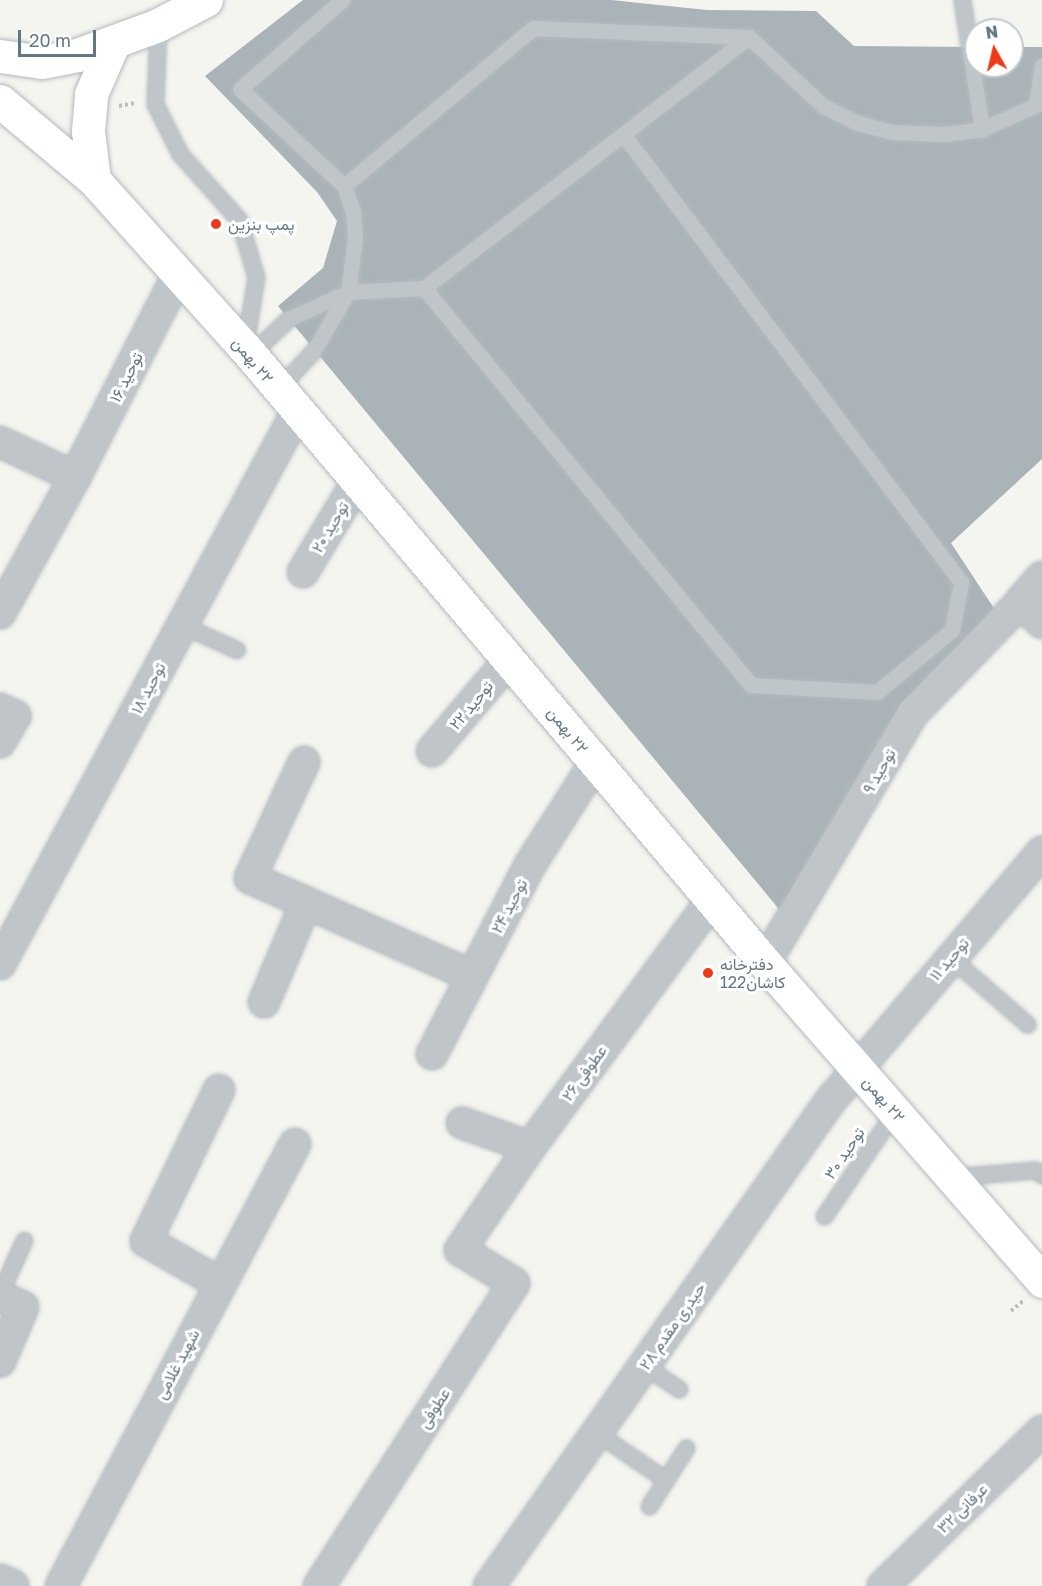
<!DOCTYPE html>
<meta charset="utf-8">
<style>
body{margin:0}
#map{position:relative;width:1042px;height:1586px;overflow:hidden;background:#f5f5f0;font-family:"Golos Text",Vazirmatn,sans-serif}
div>[style]{position:absolute}
[style*='--x']{left:calc(var(--x)*1px);top:calc(var(--y)*1px);width:calc(var(--w)*1px);rotate:calc(var(--a)*1deg)}
.building>*{inset:0;background:#aab4b8}
.path>*{height:4px;margin-top:-2px;transform-origin:0;background:repeating-linear-gradient(90deg,#bbbec0 0 3px,transparent 0 6px)}
.roads{filter:drop-shadow(0 0 2px #b4babe) drop-shadow(0 0 2px #b4babe)}
.service>*{height:15px;margin:-7.5px;padding:0 7.5px;transform-origin:7.5px;border-radius:7.5px;background:#bfc5c8}
.minor>*{height:30px;margin:-15px;padding:0 15px;transform-origin:15px;border-radius:15px;background:#bfc5c8}
.tertiary>*{height:33px;margin:-16.5px;padding:0 16.5px;transform-origin:16.5px;border-radius:16.5px;background:#bfc5c8}
.secondary>*{height:33px;margin:-16.5px;padding:0 16.5px;transform-origin:16.5px;border-radius:16.5px;background:#fff}
.trunk>*{height:33px;margin:-16.5px;padding:0 16.5px;transform-origin:16.5px;border-radius:16.5px;background:#fff}
.dots>*{width:16px;height:16px;translate:-50% -50%;box-sizing:border-box;border:3px solid #fff;border-radius:50%}
span{translate:-50% -50%;white-space:nowrap;text-align:center;line-height:1.15;-webkit-text-stroke:6px #fff;paint-order:stroke}
.poi-label{font-size:16px;color:#627784}
.left{translate:0 -50%;text-align:left}
.street-label{font-size:16px;color:#627784}
.north{position:absolute;left:964px;top:18px;width:60px;height:60px;box-sizing:border-box;background:#fff;border:2px solid #c0c9ce;border-radius:50%;rotate:352deg;font-size:16px;font-weight:700;line-height:24px;text-align:center;color:#627784}
.north::after{content:'';display:block;margin:auto;width:21px;height:27px;background:#ee3917;clip-path:polygon(50% 0,100% 100%,50% 72%,0 100%)}
.scale{position:absolute;left:18px;top:30px;width:78px;height:27px;box-sizing:border-box;border:3px solid #627784;border-top:0;padding-left:8px;font-size:18px;line-height:21px;white-space:nowrap;color:#627784;-webkit-text-stroke:4px #fff;paint-order:stroke}
</style>
<div id="map">
<div class="building">
<i style="clip-path:polygon(303px 0,611px 0,707px 10px,816px 11px,854px 46px,976px 47px,976px 66px,1012px 66px,1012px 47px,1042px 47px,1042px 459px,951px 543px,999px 616px,783px 914px,278px 306px,323px 268px,337px 221px,317px 192px,205px 76px)"></i>
</div>
<div class="path">
<i style="--x:119;--y:106;--w:16;--a:-11"></i>
<i style="--x:1011;--y:1311;--w:16;--a:-40"></i>
</div>
<div class="roads">
<div class="service">
<i style="--x:342;--y:0;--w:135;--a:138.9"></i>
<i style="--x:240;--y:89;--w:142;--a:43"></i>
<i style="--x:962;--y:0;--w:131;--a:81.2"></i>
<i style="--x:158;--y:25;--w:79;--a:92.2"></i>
<i style="--x:155;--y:104;--w:56;--a:63.4"></i>
<i style="--x:180;--y:154;--w:89;--a:48.2"></i>
<i style="--x:239;--y:220;--w:59;--a:73.4"></i>
<i style="--x:256;--y:277;--w:69;--a:99.2"></i>
<i style="--x:424;--y:288;--w:514;--a:50.52"></i>
<i style="--x:751;--y:685;--w:126;--a:3.2"></i>
<i style="--x:877;--y:692;--w:97;--a:-39.6"></i>
<i style="--x:952;--y:630;--w:49;--a:-79.4"></i>
<i style="--x:961;--y:582;--w:561;--a:-127.03"></i>
<i style="--x:249;--y:356;--w:54;--a:-43.5"></i>
<i style="--x:288;--y:319;--w:66;--a:-24.2"></i>
<i style="--x:348;--y:292;--w:76;--a:-3"></i>
<i style="--x:424;--y:288;--w:411;--a:-37.7"></i>
<i style="--x:278;--y:389;--w:53;--a:-47.3"></i>
<i style="--x:314;--y:350;--w:67;--a:-59.6"></i>
<i style="--x:348;--y:292;--w:54;--a:-82.6"></i>
<i style="--x:355;--y:238;--w:26;--a:-94"></i>
<i style="--x:353;--y:212;--w:28;--a:-109"></i>
<i style="--x:344;--y:186;--w:246;--a:-39.9"></i>
<i style="--x:533;--y:28;--w:216;--a:2.4"></i>
<i style="--x:749;--y:37;--w:101;--a:43"></i>
<i style="--x:823;--y:106;--w:39;--a:26"></i>
<i style="--x:858;--y:123;--w:34;--a:15"></i>
<i style="--x:891;--y:132;--w:53;--a:2.2"></i>
<i style="--x:944;--y:134;--w:38;--a:-7"></i>
<i style="--x:982;--y:129;--w:59;--a:-24"></i>
<i style="--x:1036;--y:105;--w:40;--a:-81.5"></i>
<i style="--x:182;--y:625;--w:60;--a:24.4"></i>
<i style="--x:951;--y:958;--w:101;--a:41"></i>
<i style="--x:952;--y:1177;--w:84;--a:-4.8"></i>
<i style="--x:1036;--y:1170;--w:8;--a:40"></i>
<i style="--x:824;--y:1216;--w:127;--a:-55.9"></i>
<i style="--x:0;--y:1293;--w:58;--a:-65.6"></i>
<i style="--x:645;--y:1366;--w:41;--a:34.1"></i>
<i style="--x:597;--y:1433;--w:83;--a:34.3"></i>
<i style="--x:649;--y:1506;--w:69;--a:-57.5"></i>
</div>
<div class="minor">
<i style="--x:0;--y:442;--w:83;--a:25"></i>
<i style="--x:303;--y:572;--w:105;--a:-59"></i>
<i style="--x:0;--y:613;--w:155;--a:-61.1"></i>
<i style="--x:75;--y:477;--w:225;--a:-63"></i>
<i style="--x:0;--y:709;--w:17;--a:25"></i>
<i style="--x:15;--y:716;--w:30;--a:120"></i>
<i style="--x:432;--y:751;--w:121;--a:-49.7"></i>
<i style="--x:304;--y:762;--w:128;--a:115"></i>
<i style="--x:250;--y:878;--w:243;--a:23.8"></i>
<i style="--x:765;--y:963;--w:291;--a:-59.4"></i>
<i style="--x:913;--y:713;--w:156;--a:-45.8"></i>
<i style="--x:0;--y:964;--w:627;--a:-61.72"></i>
<i style="--x:264;--y:1002;--w:108;--a:-67"></i>
<i style="--x:432;--y:1054;--w:213;--a:-62.6"></i>
<i style="--x:530;--y:865;--w:121;--a:-57.5"></i>
<i style="--x:219;--y:1090;--w:168;--a:115.8"></i>
<i style="--x:146;--y:1241;--w:84;--a:29.9"></i>
<i style="--x:462;--y:1123;--w:72;--a:19.4"></i>
<i style="--x:0;--y:1296;--w:25;--a:26"></i>
<i style="--x:23;--y:1307;--w:59;--a:113.1"></i>
<i style="--x:61;--y:1586;--w:500;--a:-62.1"></i>
<i style="--x:319;--y:1586;--w:360;--a:-57.2"></i>
<i style="--x:514;--y:1283;--w:63;--a:-148.6"></i>
<i style="--x:460;--y:1250;--w:125;--a:-55.8"></i>
<i style="--x:530;--y:1147;--w:308;--a:-53.6"></i>
<i style="--x:489;--y:1586;--w:594;--a:-54.87"></i>
<i style="--x:831;--y:1100;--w:326;--a:-49.6"></i>
<i style="--x:883;--y:1586;--w:222;--a:-44.3"></i>
</div>
<div class="tertiary">
<i style="--x:1042;--y:578;--w:30;--a:131"></i>
<i style="--x:1022;--y:601;--w:28;--a:45"></i>
<i style="--x:0;--y:1581;--w:12;--a:24"></i>
</div>
<div class="secondary">
<i style="--x:0;--y:101;--w:123;--a:40"></i>
<i style="--x:94;--y:180;--w:226;--a:48.1"></i>
<i style="--x:245;--y:348;--w:805;--a:49.78"></i>
<i style="--x:765;--y:963;--w:422;--a:48.9"></i>
<i style="--x:94;--y:180;--w:49;--a:-97"></i>
<i style="--x:88;--y:131;--w:37;--a:-85"></i>
<i style="--x:91;--y:94;--w:55;--a:-66.3"></i>
</div>
<div class="trunk">
<i style="--x:0;--y:56;--w:42;--a:8.1"></i>
<i style="--x:42;--y:62;--w:36;--a:-11"></i>
<i style="--x:77;--y:55;--w:86;--a:-20.3"></i>
<i style="--x:158;--y:25;--w:54;--a:-27.5"></i>
</div>
</div>
<div class="dots">
<i style="left:216px;top:224px;background:#ee3917"></i>
<i style="left:708px;top:973px;background:#ee3917"></i>
</div>
<div class="poi-label">
<span class="left" style="left:228px;top:224px">پمپ بنزین</span>
<span class="left" style="left:720px;top:973px">دفترخانه<br>122کاشان</span>
</div>
<div class="street-label">
<span style="left:253px;top:360px;rotate:50deg">٢٢ بهمن</span>
<span style="left:126px;top:377px;rotate:-63deg">توحید ۱۶</span>
<span style="left:330px;top:527px;rotate:-59deg">توحید ۲۰</span>
<span style="left:148px;top:688px;rotate:-62deg">توحید ۱۸</span>
<span style="left:471px;top:705px;rotate:-50deg">توحید ۲۲</span>
<span style="left:568px;top:730px;rotate:51deg">٢٢ بهمن</span>
<span style="left:879px;top:771px;rotate:-60deg">توحید ۹</span>
<span style="left:509px;top:906px;rotate:-62deg">توحید ۲۴</span>
<span style="left:949px;top:959px;rotate:-49deg">توحید ۱۱</span>
<span style="left:584px;top:1073px;rotate:-54deg">عطوفی ۲۶</span>
<span style="left:884px;top:1099px;rotate:49deg">٢٢ بهمن</span>
<span style="left:844px;top:1153px;rotate:-56deg">توحید ۳۰</span>
<span style="left:672px;top:1326px;rotate:-55deg">حیدری مقدم ۲۸</span>
<span style="left:177px;top:1364px;rotate:-62deg">شهید غلامی</span>
<span style="left:434px;top:1408px;rotate:-57deg">عطوفی</span>
<span style="left:962px;top:1508px;rotate:-44deg">عرفانی ۳۲</span>
</div>
<div class="north">N</div>
<div class="scale">20 m</div>
</div>
